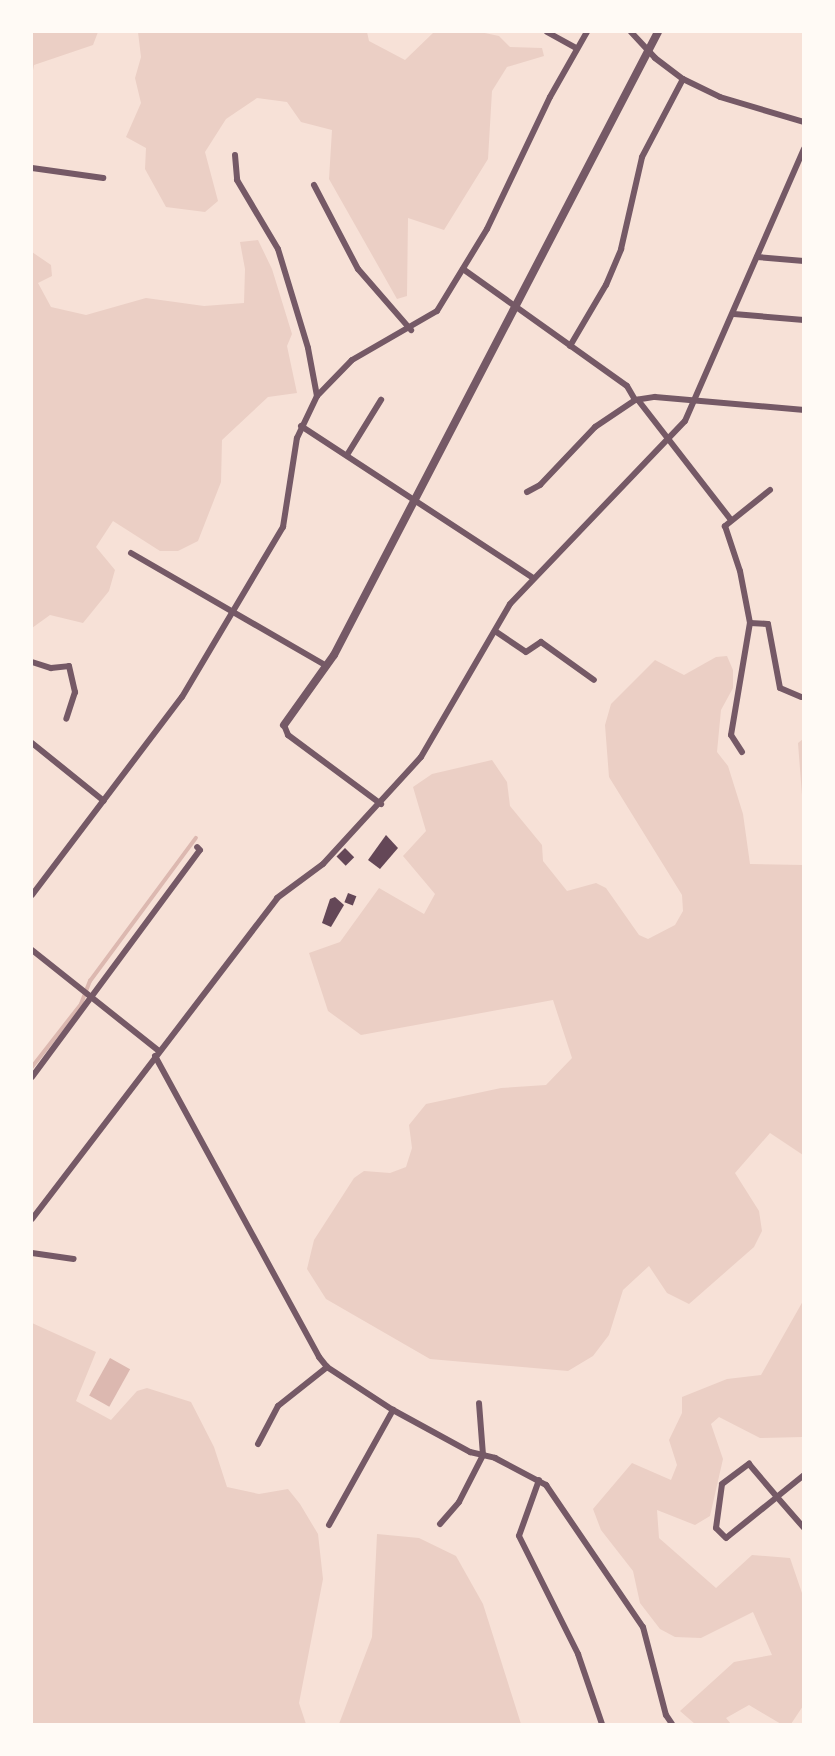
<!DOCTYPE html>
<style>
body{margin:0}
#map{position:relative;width:835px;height:1756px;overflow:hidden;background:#f7e1d7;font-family:"Titillium Web",sans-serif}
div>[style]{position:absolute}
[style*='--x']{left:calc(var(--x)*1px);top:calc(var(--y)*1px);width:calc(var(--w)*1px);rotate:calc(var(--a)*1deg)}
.green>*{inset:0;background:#ebcfc5}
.water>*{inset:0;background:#dcb8b0;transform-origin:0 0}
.stream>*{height:4px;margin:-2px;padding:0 2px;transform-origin:2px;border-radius:2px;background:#dcb8b0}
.building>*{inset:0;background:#644757;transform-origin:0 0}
.minor>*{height:6px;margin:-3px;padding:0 3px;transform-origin:3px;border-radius:3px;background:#755966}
.tertiary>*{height:8px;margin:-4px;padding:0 4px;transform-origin:4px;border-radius:4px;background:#755966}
span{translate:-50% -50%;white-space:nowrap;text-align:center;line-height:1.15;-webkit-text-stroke:4.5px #fffaf5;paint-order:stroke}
.frame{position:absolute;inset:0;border:33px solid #fffaf5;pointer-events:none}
</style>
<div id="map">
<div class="green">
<i style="clip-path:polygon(32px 32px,98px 32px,93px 45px,34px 65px,32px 76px)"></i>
<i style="clip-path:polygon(138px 32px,367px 32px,369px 41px,405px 60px,434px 32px,480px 32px,499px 36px,510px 47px,542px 48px,544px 56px,507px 67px,492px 91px,488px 159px,444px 230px,408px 218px,407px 296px,397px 299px,329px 179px,332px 130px,301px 122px,287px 102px,257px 98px,226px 119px,205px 152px,218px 201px,205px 212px,166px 207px,145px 169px,146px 148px,126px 137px,141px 103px,135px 78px,141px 57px)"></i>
<i style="clip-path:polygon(258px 240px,272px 269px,292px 334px,287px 346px,297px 393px,268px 397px,222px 440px,221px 482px,198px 541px,178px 551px,160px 551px,113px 521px,96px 547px,115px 570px,109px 591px,83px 623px,50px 615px,32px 628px,32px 252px,51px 265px,52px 276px,38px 283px,51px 307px,86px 315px,146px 298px,204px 306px,244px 303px,245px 269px,240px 242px)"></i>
<i style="clip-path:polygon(727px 656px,733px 670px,733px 688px,721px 710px,717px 752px,728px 766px,743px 814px,750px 864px,803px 865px,803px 1155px,770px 1133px,735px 1173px,759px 1211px,762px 1231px,754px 1247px,689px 1304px,667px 1293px,649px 1266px,623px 1290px,609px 1335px,593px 1356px,568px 1371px,430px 1359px,326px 1299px,307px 1269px,314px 1240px,354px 1178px,364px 1171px,390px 1173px,406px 1167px,412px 1148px,409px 1125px,426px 1104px,501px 1088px,546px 1085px,572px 1058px,553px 1000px,361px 1035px,328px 1011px,309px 953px,340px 942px,379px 888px,424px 914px,435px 894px,403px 856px,426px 831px,413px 787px,432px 774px,492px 760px,507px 782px,510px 806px,542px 845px,543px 861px,567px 891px,596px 883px,606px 888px,639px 935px,648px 939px,675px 925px,683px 911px,682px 895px,609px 777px,605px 725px,611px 704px,655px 660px,684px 675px,716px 657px)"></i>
<i style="clip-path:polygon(803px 739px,803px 808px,798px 743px)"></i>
<i style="clip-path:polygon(803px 1301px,803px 1437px,760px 1438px,719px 1417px,711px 1424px,723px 1459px,710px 1516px,695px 1525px,657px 1510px,659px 1538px,716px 1588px,752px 1555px,790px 1558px,803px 1596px,803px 1706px,791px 1724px,781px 1724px,749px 1705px,726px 1718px,731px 1724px,695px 1724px,680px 1711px,734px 1662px,772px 1655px,753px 1612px,701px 1638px,675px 1637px,660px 1629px,640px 1603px,633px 1571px,601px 1530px,593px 1509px,632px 1463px,671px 1480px,677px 1465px,669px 1440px,682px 1413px,682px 1397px,727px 1379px,761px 1375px)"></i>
<i style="clip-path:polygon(32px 1323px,96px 1352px,76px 1401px,111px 1420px,137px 1391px,147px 1388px,191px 1402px,214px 1447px,227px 1487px,259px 1494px,288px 1489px,300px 1504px,318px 1534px,323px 1579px,299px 1703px,306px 1724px,32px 1724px)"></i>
<i style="clip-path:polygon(377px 1534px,419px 1538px,456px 1556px,483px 1604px,521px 1724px,339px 1724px,372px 1637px)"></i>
</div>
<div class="water">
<i style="left:110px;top:1358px;width:23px;height:43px;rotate:29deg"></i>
</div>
<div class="stream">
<i style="--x:32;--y:1067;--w:80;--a:-52.1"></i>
<i style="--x:81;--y:1004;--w:25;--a:-69"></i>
<i style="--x:90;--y:981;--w:178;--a:-53.5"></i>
</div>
<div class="building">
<i style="clip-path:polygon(386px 835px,398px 848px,380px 869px,368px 860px)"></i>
<i style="left:345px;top:848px;width:13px;height:12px;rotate:45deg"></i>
<i style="left:348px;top:893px;width:9px;height:10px;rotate:21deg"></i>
<i style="clip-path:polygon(335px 897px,344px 905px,331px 927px,322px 923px,330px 899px)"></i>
</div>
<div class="minor">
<i style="--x:547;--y:32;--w:33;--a:29"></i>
<i style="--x:631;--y:32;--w:35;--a:47"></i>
<i style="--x:655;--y:58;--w:35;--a:37"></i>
<i style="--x:683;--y:79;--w:41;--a:25.9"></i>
<i style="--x:720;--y:97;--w:88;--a:16.6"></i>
<i style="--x:235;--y:155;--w:25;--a:85"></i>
<i style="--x:237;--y:180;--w:80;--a:59.3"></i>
<i style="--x:278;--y:249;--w:103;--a:73.1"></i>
<i style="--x:308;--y:348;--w:49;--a:79.4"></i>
<i style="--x:32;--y:168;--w:72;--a:8"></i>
<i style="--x:314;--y:185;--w:95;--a:62.4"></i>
<i style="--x:358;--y:269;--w:81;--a:49"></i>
<i style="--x:757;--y:257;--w:47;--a:4.9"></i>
<i style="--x:463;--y:269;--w:201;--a:35.5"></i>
<i style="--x:627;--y:386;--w:16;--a:60"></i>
<i style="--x:635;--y:400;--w:20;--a:-9"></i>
<i style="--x:655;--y:397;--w:150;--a:5"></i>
<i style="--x:734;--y:314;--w:70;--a:4.9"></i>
<i style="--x:570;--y:346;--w:71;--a:-59.5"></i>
<i style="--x:606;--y:285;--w:39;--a:-67"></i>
<i style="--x:621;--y:249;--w:94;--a:-77.1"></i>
<i style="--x:642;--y:157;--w:88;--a:-62.3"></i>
<i style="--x:638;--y:400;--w:152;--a:52.2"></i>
<i style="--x:301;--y:426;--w:277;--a:33.2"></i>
<i style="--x:347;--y:455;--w:65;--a:-58.3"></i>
<i style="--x:770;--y:490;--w:58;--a:141.3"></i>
<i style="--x:725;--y:526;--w:47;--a:71.6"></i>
<i style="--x:740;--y:571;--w:53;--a:79.1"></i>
<i style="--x:750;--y:623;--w:18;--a:3"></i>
<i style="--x:768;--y:624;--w:65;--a:79.4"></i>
<i style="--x:780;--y:688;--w:23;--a:23"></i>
<i style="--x:527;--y:492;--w:15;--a:-28"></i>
<i style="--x:540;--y:485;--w:80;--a:-46.5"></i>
<i style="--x:595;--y:427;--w:48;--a:-34"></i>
<i style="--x:131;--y:553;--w:226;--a:30"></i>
<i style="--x:495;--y:631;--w:37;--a:34"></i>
<i style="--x:526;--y:652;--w:18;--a:-34"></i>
<i style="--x:541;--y:642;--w:65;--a:35.6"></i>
<i style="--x:32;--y:662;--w:20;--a:18"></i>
<i style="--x:51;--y:668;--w:18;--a:-6"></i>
<i style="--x:69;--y:666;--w:27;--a:77"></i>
<i style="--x:75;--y:692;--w:28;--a:108"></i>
<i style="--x:284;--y:725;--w:11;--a:68"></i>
<i style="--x:288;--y:735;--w:116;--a:36.6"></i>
<i style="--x:32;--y:743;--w:92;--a:38.9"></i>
<i style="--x:742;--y:752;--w:20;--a:-123"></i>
<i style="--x:731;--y:735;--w:114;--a:-80.4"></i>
<i style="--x:32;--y:895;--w:248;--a:-52.9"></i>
<i style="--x:182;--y:697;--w:198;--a:-59.3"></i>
<i style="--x:283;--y:527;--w:90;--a:-81.1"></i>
<i style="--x:297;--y:438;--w:47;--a:-64.5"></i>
<i style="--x:317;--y:396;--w:50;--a:-45.8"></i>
<i style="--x:352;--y:360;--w:98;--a:-30"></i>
<i style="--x:437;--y:311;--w:96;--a:-58.6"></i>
<i style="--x:487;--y:229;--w:146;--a:-64.5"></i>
<i style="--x:550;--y:97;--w:75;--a:-60.4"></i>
<i style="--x:32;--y:950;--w:162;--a:38.5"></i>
<i style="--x:155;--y:1056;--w:343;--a:61.4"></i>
<i style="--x:319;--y:1357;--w:13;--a:51"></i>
<i style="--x:327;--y:1367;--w:79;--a:33.1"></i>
<i style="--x:393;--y:1410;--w:88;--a:28.6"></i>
<i style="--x:470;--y:1452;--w:26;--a:13"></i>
<i style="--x:495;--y:1458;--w:58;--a:27.9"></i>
<i style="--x:546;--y:1485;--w:172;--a:55.7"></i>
<i style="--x:643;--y:1627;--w:91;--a:75.4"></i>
<i style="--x:666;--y:1715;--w:11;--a:56"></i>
<i style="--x:32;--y:1077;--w:282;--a:-53.5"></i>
<i style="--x:200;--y:850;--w:4;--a:-135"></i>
<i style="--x:32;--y:1219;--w:404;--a:-52.6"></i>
<i style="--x:277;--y:898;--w:57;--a:-36.5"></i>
<i style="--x:323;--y:864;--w:145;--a:-47.5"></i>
<i style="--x:421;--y:757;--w:177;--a:-59.8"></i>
<i style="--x:510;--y:604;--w:253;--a:-46.3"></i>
<i style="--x:685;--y:421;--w:297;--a:-66.4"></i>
<i style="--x:32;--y:1253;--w:42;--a:8.1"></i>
<i style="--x:258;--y:1444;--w:43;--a:-62.2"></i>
<i style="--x:278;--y:1406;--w:63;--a:-38.5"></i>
<i style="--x:804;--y:1475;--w:35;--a:141"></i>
<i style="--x:777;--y:1497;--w:65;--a:141.2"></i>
<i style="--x:726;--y:1538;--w:14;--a:-135"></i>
<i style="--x:716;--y:1528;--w:44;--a:-82.2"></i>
<i style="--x:722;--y:1484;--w:34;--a:-37"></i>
<i style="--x:749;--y:1464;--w:43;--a:49.7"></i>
<i style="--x:777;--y:1497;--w:41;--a:48.9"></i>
<i style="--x:539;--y:1480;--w:59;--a:109.7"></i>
<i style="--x:519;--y:1536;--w:132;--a:63.4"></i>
<i style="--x:578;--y:1654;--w:74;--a:71.1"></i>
<i style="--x:440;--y:1524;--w:29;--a:-49"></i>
<i style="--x:459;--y:1502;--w:53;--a:-62.9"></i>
<i style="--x:483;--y:1455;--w:52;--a:-94.4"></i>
<i style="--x:329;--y:1525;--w:132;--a:-60.9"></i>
</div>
<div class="tertiary">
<i style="--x:284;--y:725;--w:86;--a:-54.5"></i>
<i style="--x:334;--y:655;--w:702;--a:-62.52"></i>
</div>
<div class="frame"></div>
</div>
